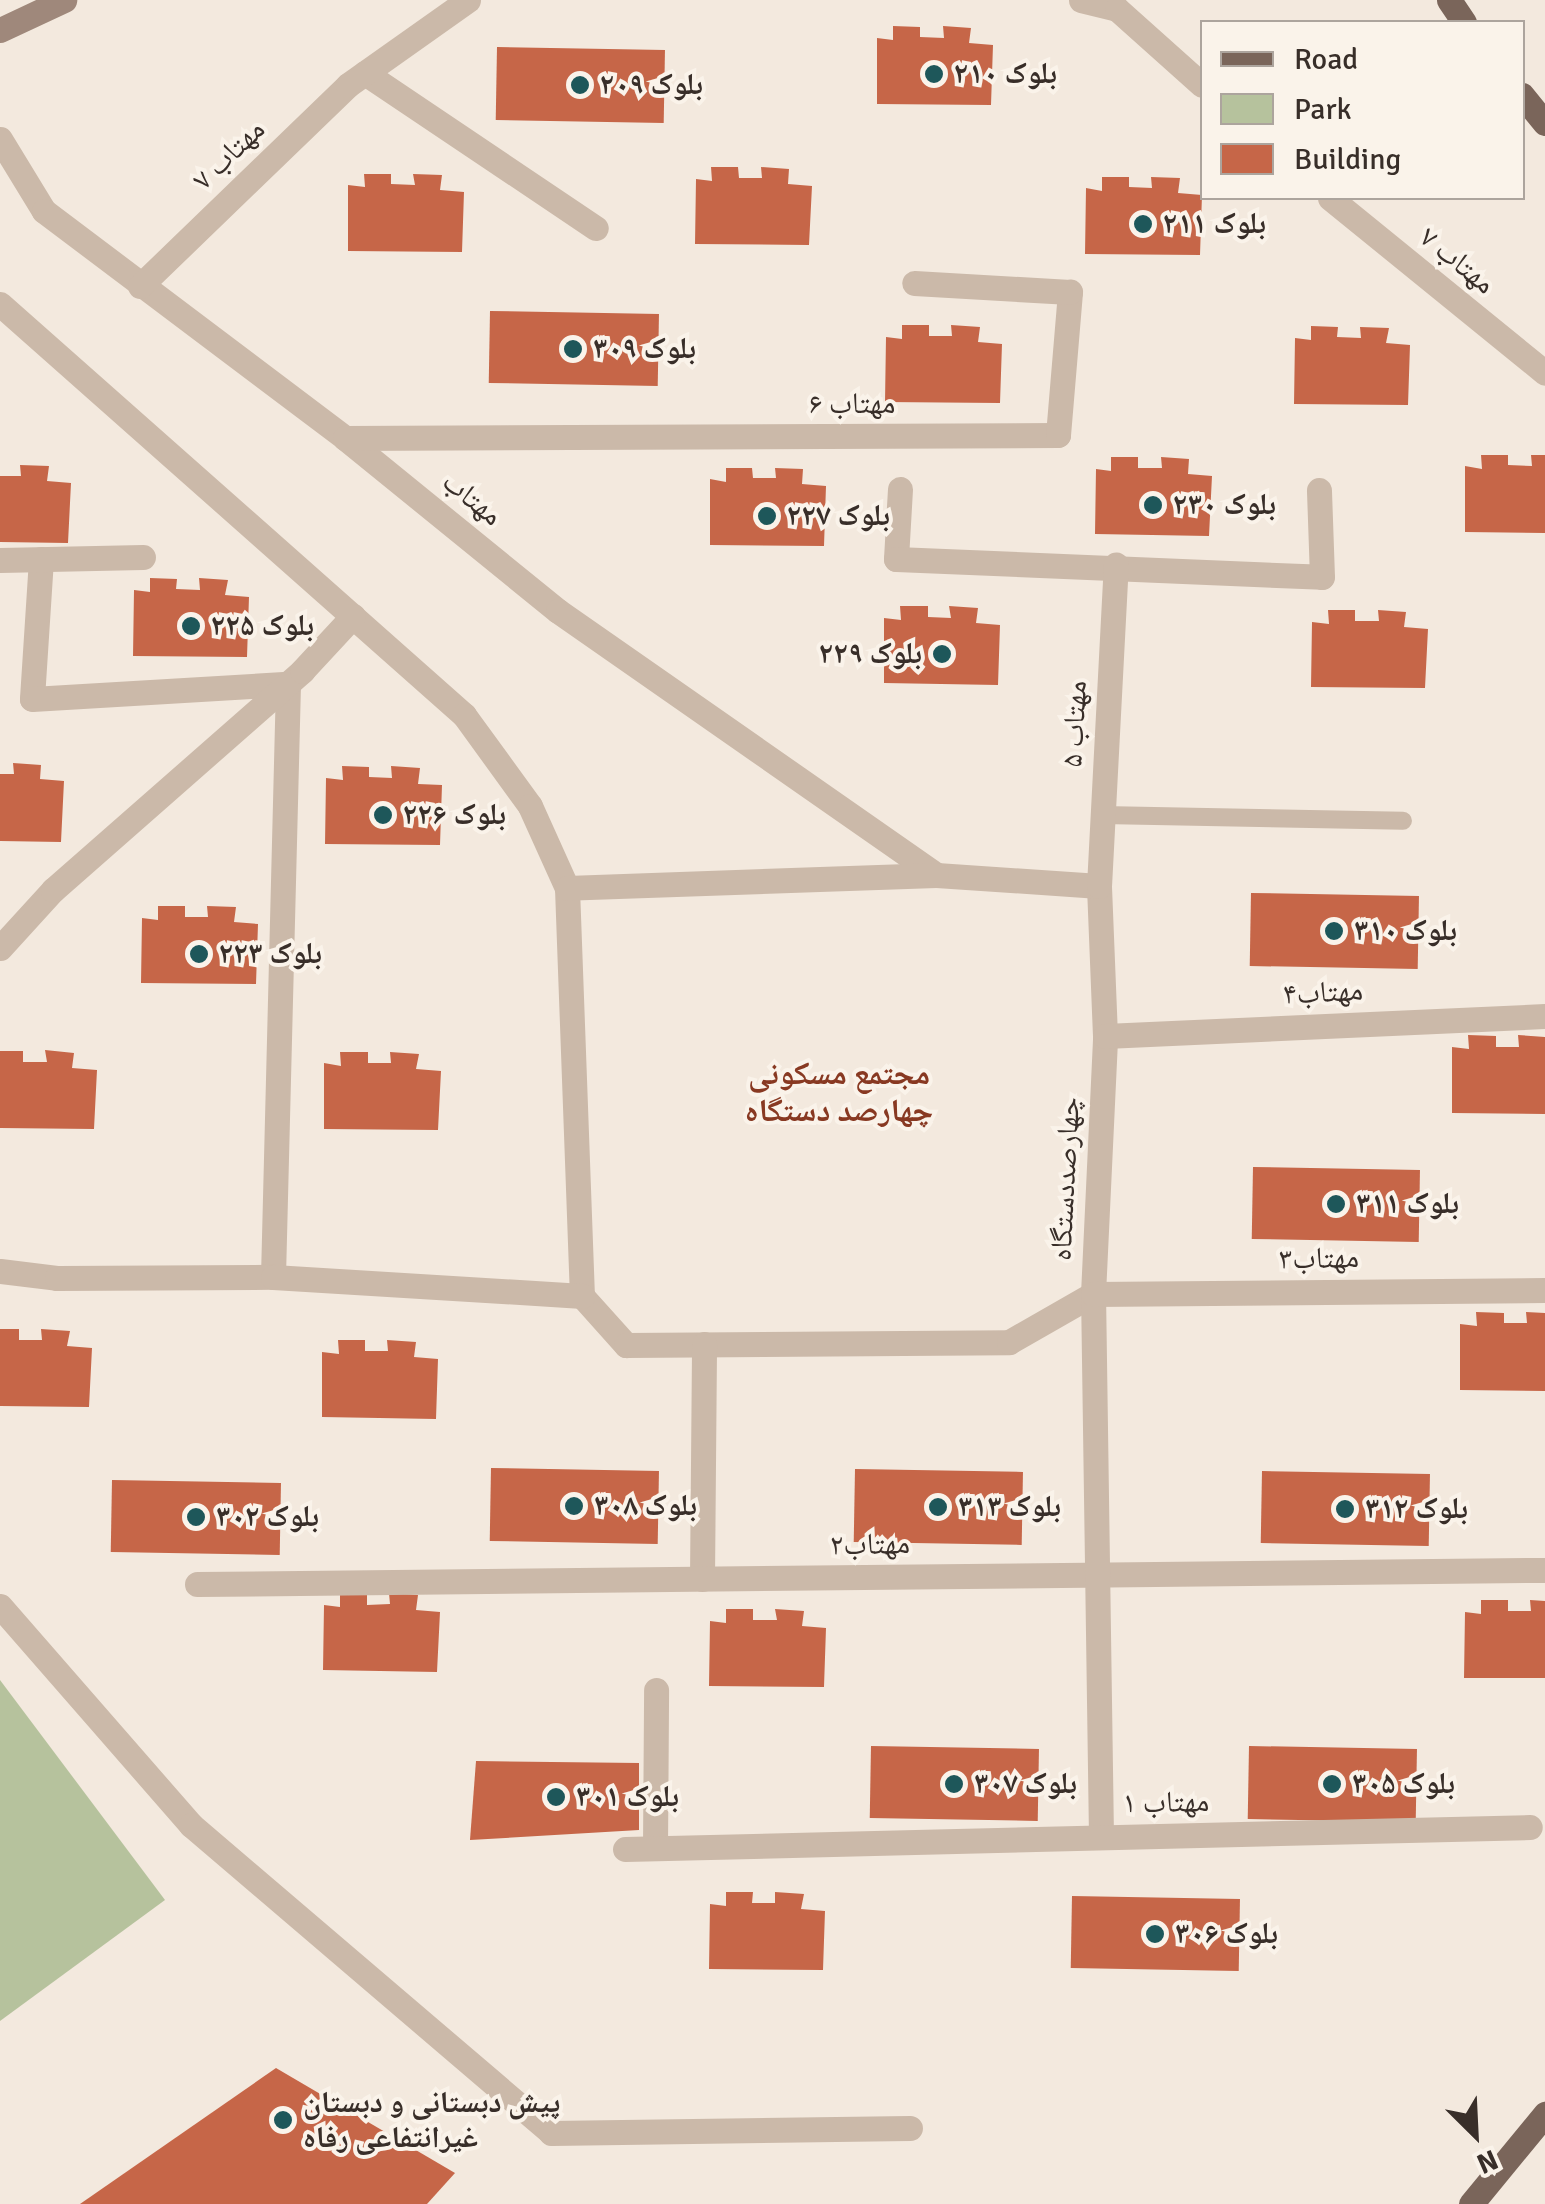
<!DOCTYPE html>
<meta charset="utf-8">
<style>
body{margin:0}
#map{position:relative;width:1545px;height:2204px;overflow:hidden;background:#f3e9de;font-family:Signika,"Noto Naskh Arabic",sans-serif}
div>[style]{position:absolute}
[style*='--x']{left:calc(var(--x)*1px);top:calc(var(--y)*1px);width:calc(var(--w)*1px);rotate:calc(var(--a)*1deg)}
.green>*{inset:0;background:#b6c29d}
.building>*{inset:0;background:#c66648;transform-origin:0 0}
.service>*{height:18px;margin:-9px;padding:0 9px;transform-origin:9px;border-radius:9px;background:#cbb9a9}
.minor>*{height:25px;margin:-12.5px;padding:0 12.5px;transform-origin:12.5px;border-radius:12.5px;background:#cbb9a9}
.secondary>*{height:25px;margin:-12.5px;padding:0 12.5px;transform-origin:12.5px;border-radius:12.5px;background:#9f887b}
.primary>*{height:25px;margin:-12.5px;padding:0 12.5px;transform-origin:12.5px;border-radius:12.5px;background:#7a655a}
.dots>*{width:28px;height:28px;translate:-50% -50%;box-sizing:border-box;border:5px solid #faf3ea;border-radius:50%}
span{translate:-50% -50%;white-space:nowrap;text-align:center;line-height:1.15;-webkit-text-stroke:8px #faf3ea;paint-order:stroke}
.poi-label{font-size:30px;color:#382e29;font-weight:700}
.left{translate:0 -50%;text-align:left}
.right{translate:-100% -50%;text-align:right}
.street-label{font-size:30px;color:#382e29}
.neighbourhood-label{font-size:32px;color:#883922;font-weight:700}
.legend{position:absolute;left:1200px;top:20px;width:325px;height:180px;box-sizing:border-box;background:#faf3ea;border:2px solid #aca49d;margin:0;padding:12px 18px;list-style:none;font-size:30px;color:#382e29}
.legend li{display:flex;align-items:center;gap:20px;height:50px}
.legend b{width:50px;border:2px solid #aca49d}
.north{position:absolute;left:1425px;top:2084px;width:100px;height:100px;-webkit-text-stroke:8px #faf3ea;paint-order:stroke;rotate:156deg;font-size:28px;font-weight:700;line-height:40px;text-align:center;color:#382e29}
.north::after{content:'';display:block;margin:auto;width:35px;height:45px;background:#382e29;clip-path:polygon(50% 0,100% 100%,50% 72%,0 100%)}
</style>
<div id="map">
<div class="green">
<i style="clip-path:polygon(0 1680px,165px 1900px,0 2021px)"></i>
</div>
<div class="building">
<i style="clip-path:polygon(893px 26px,920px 27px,920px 37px,944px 38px,943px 26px,971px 28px,969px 43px,993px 45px,991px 105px,877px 104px,877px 38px,893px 40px)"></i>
<i style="left:497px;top:47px;width:168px;height:73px;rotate:1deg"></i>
<i style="clip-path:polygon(711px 167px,738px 167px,739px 178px,762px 178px,761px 167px,789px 169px,788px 184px,812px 186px,809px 245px,695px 244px,696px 179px,712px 181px)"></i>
<i style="clip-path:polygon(364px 174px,391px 174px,391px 184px,415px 185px,413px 174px,442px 175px,440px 190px,464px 192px,462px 252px,348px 251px,348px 185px,365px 187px)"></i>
<i style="clip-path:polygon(1102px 177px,1129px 177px,1129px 187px,1152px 188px,1151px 177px,1180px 178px,1178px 193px,1202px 195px,1200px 255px,1085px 254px,1086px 188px,1102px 191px)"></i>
<i style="left:490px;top:311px;width:169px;height:72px;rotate:1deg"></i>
<i style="clip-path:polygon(902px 325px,929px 325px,929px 336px,952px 336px,951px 325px,980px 327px,978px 342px,1002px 344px,1000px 403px,885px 402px,886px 337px,902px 339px)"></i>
<i style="clip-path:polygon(1311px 326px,1338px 327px,1337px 337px,1361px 338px,1360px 327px,1389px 328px,1386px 343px,1410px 345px,1408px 405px,1294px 404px,1295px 338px,1311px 340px)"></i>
<i style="clip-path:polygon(1481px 455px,1508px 455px,1508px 465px,1532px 466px,1531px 455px,1545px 455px,1545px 533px,1465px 532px,1465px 466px,1482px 469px)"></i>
<i style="clip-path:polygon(1111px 457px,1138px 457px,1138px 468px,1162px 468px,1161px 457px,1189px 459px,1188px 474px,1212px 476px,1209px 536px,1095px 534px,1096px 469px,1111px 471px)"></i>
<i style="clip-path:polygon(20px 465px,49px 466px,47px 481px,71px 483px,68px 543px,0 542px,0 476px,21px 476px)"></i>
<i style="clip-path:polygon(726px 468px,752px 468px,753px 478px,776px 478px,775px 468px,803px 469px,802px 484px,826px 486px,824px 546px,710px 545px,710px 479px,726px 482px)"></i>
<i style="clip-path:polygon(150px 578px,177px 579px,176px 589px,200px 590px,199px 578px,228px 580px,225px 595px,249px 597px,247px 657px,133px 656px,134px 590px,150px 592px)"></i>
<i style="clip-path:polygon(900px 606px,928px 606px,928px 617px,951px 618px,949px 606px,978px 608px,976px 623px,1000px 625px,998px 685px,884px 683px,884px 618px,901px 620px)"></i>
<i style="clip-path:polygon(1328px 610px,1355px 610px,1355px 621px,1379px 621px,1378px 610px,1406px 612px,1404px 627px,1428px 629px,1425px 688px,1311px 687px,1312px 622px,1329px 624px)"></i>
<i style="clip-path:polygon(13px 763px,41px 765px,40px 779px,64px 781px,61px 842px,0 841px,0 774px,14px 774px)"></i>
<i style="clip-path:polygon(342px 766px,369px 767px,369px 777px,392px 778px,391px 766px,420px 768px,418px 784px,442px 785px,440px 845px,325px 844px,326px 778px,343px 780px)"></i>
<i style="left:1251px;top:893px;width:168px;height:73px;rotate:1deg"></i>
<i style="clip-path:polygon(158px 906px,185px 906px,185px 917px,208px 917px,207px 906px,236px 907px,234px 922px,258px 924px,256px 984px,141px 983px,142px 918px,158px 920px)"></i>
<i style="clip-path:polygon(1468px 1035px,1496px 1036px,1496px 1047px,1519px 1047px,1518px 1035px,1545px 1037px,1545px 1114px,1452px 1113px,1452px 1047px,1469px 1049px)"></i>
<i style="clip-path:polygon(45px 1050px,74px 1053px,72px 1068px,97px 1070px,94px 1129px,0 1128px,0 1051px,23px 1051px,23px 1062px,47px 1062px)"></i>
<i style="clip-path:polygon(340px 1052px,368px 1052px,368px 1063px,391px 1063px,390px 1052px,419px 1054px,416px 1069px,441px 1071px,438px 1130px,324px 1129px,324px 1063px,341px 1066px)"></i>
<i style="left:1253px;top:1167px;width:167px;height:72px;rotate:1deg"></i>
<i style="clip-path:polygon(1476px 1312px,1504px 1313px,1504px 1323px,1527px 1323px,1526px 1312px,1545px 1313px,1545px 1391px,1460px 1390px,1460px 1324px,1477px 1326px)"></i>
<i style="clip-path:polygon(0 1329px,19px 1329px,19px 1340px,42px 1340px,41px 1329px,70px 1331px,67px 1346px,92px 1348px,89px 1407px,0 1406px)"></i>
<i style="clip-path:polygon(338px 1340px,365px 1340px,365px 1351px,388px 1351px,387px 1340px,416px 1342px,414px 1357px,438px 1359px,436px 1419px,322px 1417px,322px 1352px,339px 1354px)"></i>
<i style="left:491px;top:1468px;width:168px;height:73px;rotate:1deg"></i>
<i style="left:855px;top:1469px;width:168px;height:73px;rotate:1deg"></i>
<i style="left:1262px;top:1471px;width:168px;height:72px;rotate:1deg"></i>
<i style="left:112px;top:1480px;width:169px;height:72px;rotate:1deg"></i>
<i style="clip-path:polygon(340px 1593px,367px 1593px,367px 1605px,390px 1604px,389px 1593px,418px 1595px,416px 1610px,440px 1612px,437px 1672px,323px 1670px,324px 1605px,340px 1607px)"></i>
<i style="clip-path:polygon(1481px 1600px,1508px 1600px,1508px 1611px,1531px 1611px,1530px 1600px,1545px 1601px,1545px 1678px,1464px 1678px,1465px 1612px,1481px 1614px)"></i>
<i style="clip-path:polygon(726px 1609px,753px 1609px,753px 1620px,777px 1620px,775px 1609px,804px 1611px,802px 1626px,826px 1628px,824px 1687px,709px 1686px,710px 1621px,726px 1623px)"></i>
<i style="left:871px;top:1746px;width:168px;height:72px;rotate:1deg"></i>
<i style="left:1249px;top:1746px;width:168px;height:73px;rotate:1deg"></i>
<i style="clip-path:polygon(476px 1761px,639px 1763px,639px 1830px,470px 1840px)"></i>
<i style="clip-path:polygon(726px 1892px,753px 1892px,752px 1903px,775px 1903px,775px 1892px,804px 1894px,801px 1909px,825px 1911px,823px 1970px,709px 1969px,710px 1904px,726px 1906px)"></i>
<i style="left:1072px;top:1896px;width:168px;height:72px;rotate:1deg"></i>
<i style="clip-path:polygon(276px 2068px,455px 2173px,427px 2204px,80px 2204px)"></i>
</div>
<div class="service">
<i style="--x:1102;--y:815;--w:301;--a:1.1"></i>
</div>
<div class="minor">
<i style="--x:1081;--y:0;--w:37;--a:14"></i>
<i style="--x:1117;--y:9;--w:114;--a:41.8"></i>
<i style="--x:365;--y:73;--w:278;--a:33.9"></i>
<i style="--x:0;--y:139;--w:84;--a:58.6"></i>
<i style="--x:44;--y:211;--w:377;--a:37"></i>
<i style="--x:345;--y:438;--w:274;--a:39.1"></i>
<i style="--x:558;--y:611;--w:461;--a:34.9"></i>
<i style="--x:1330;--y:198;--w:277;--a:39.1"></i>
<i style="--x:140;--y:286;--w:289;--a:-44"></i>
<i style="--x:348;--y:85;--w:147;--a:-35.3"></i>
<i style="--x:0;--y:304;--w:620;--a:41.53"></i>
<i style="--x:464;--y:715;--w:112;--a:54"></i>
<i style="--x:530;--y:806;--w:90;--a:65.7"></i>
<i style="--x:567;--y:888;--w:408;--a:87.9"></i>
<i style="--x:582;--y:1296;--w:66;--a:48.1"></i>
<i style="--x:626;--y:1345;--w:383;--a:-0.4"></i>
<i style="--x:1009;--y:1342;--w:97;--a:-29.7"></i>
<i style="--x:1093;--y:1294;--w:258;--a:-87.3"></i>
<i style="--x:1105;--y:1036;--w:150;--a:-92.3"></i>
<i style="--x:1099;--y:886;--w:163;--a:-176.1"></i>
<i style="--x:936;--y:875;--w:369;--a:178"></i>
<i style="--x:345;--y:438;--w:713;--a:-0.24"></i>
<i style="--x:1058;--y:435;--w:144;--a:-85.2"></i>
<i style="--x:1070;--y:292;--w:156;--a:-176.7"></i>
<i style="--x:900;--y:489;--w:70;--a:93.3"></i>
<i style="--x:896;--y:559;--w:426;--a:2.4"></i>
<i style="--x:1322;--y:577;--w:87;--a:-92"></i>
<i style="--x:41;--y:559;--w:140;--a:93.7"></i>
<i style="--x:32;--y:699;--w:256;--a:-3.4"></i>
<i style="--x:288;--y:684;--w:593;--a:91.45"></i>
<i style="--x:0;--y:560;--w:143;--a:-1.2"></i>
<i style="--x:1099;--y:886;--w:322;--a:-87"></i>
<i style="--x:0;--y:948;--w:79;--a:-47.6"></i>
<i style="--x:53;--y:890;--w:332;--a:-41.3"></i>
<i style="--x:302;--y:671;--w:75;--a:-47.2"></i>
<i style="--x:1105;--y:1036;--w:440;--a:-2.6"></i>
<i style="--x:0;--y:1271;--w:57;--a:7"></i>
<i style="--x:57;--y:1278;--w:216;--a:-0.3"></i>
<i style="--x:273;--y:1277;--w:310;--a:3.5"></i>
<i style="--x:702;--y:1579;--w:235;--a:-89.5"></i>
<i style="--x:197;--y:1584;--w:1348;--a:-0.6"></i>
<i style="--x:0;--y:1606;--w:291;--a:48.9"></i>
<i style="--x:191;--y:1825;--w:474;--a:40.5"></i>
<i style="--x:551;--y:2133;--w:359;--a:-0.8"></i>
<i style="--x:1101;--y:1837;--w:543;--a:-90.84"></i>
<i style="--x:1093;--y:1294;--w:452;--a:-0.5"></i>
<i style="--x:655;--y:1848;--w:158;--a:-89.6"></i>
<i style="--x:625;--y:1849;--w:905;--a:-1.39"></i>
</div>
<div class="secondary">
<i style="--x:0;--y:30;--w:71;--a:-25.1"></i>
</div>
<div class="primary">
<i style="--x:1449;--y:0;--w:27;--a:56"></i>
<i style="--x:1522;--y:95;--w:36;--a:51"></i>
<i style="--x:1471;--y:2204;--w:117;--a:-50.6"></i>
</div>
<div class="dots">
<i style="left:934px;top:74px;background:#1e575a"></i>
<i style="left:580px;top:85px;background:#1e575a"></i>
<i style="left:1143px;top:224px;background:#1e575a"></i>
<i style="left:573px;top:349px;background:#1e575a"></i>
<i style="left:1153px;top:505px;background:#1e575a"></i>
<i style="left:767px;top:516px;background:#1e575a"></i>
<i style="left:191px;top:626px;background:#1e575a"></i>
<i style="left:942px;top:654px;background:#1e575a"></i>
<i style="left:383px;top:815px;background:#1e575a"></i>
<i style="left:1334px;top:931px;background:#1e575a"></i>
<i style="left:199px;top:954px;background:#1e575a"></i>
<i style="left:1336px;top:1204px;background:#1e575a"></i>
<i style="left:574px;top:1506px;background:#1e575a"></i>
<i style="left:938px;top:1507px;background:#1e575a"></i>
<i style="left:1345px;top:1509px;background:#1e575a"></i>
<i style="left:196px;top:1517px;background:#1e575a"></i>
<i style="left:954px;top:1784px;background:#1e575a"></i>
<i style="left:1332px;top:1784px;background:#1e575a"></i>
<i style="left:556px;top:1797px;background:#1e575a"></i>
<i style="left:1155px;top:1934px;background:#1e575a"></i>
<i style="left:283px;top:2120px;background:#1e575a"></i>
</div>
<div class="poi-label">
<span class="left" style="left:954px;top:74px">بلوک ۲۱۰</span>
<span class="left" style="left:600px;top:85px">بلوک ۲۰۹</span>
<span class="left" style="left:1163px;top:224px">بلوک ۲۱۱</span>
<span class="left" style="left:593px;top:349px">بلوک ۳۰۹</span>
<span class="left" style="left:1173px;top:505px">بلوک ۲۳۰</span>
<span class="left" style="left:787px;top:516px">بلوک ۲۲۷</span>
<span class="left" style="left:211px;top:626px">بلوک ۲۲۵</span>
<span class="right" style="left:922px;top:654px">بلوک ۲۲۹</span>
<span class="left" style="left:403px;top:815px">بلوک ۲۲۶</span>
<span class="left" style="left:1354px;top:931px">بلوک ۳۱۰</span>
<span class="left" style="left:219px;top:954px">بلوک ۲۲۳</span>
<span class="left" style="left:1356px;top:1204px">بلوک ۳۱۱</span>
<span class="left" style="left:594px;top:1506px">بلوک ۳۰۸</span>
<span class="left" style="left:958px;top:1507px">بلوک ۳۱۳</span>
<span class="left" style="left:1365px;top:1509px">بلوک ۳۱۲</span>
<span class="left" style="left:216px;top:1517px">بلوک ۳۰۲</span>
<span class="left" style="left:974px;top:1784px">بلوک ۳۰۷</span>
<span class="left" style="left:1352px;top:1784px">بلوک ۳۰۵</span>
<span class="left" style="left:576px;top:1797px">بلوک ۳۰۱</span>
<span class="left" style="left:1175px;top:1934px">بلوک ۳۰۶</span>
<span class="left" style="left:303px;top:2120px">پیش دبستانی و دبستان<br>غیرانتفاعی رفاه</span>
</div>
<div class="street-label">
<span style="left:229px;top:155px;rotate:-44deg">مهتاب ۷</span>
<span style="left:1457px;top:261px;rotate:39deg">مهتاب ۷</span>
<span style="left:852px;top:404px">مهتاب ۶</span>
<span style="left:472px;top:499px;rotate:39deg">مهتاب</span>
<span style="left:1075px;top:724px;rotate:-87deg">مهتاب ۵</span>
<span style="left:1323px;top:993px;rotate:-3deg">مهتاب۴</span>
<span style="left:1066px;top:1179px;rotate:-87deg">چهارصددستگاه</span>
<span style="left:1319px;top:1259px;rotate:-1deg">مهتاب۳</span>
<span style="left:870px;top:1545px;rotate:-1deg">مهتاب۲</span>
<span style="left:1166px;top:1803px;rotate:-1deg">مهتاب ۱</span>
</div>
<div class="neighbourhood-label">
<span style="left:839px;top:1093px">مجتمع مسکونی<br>چهارصد دستگاه</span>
</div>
<ul class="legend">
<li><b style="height:12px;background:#7a655a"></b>Road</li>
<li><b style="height:28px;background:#b6c29d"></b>Park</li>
<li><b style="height:28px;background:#c66648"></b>Building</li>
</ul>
<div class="north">N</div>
</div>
